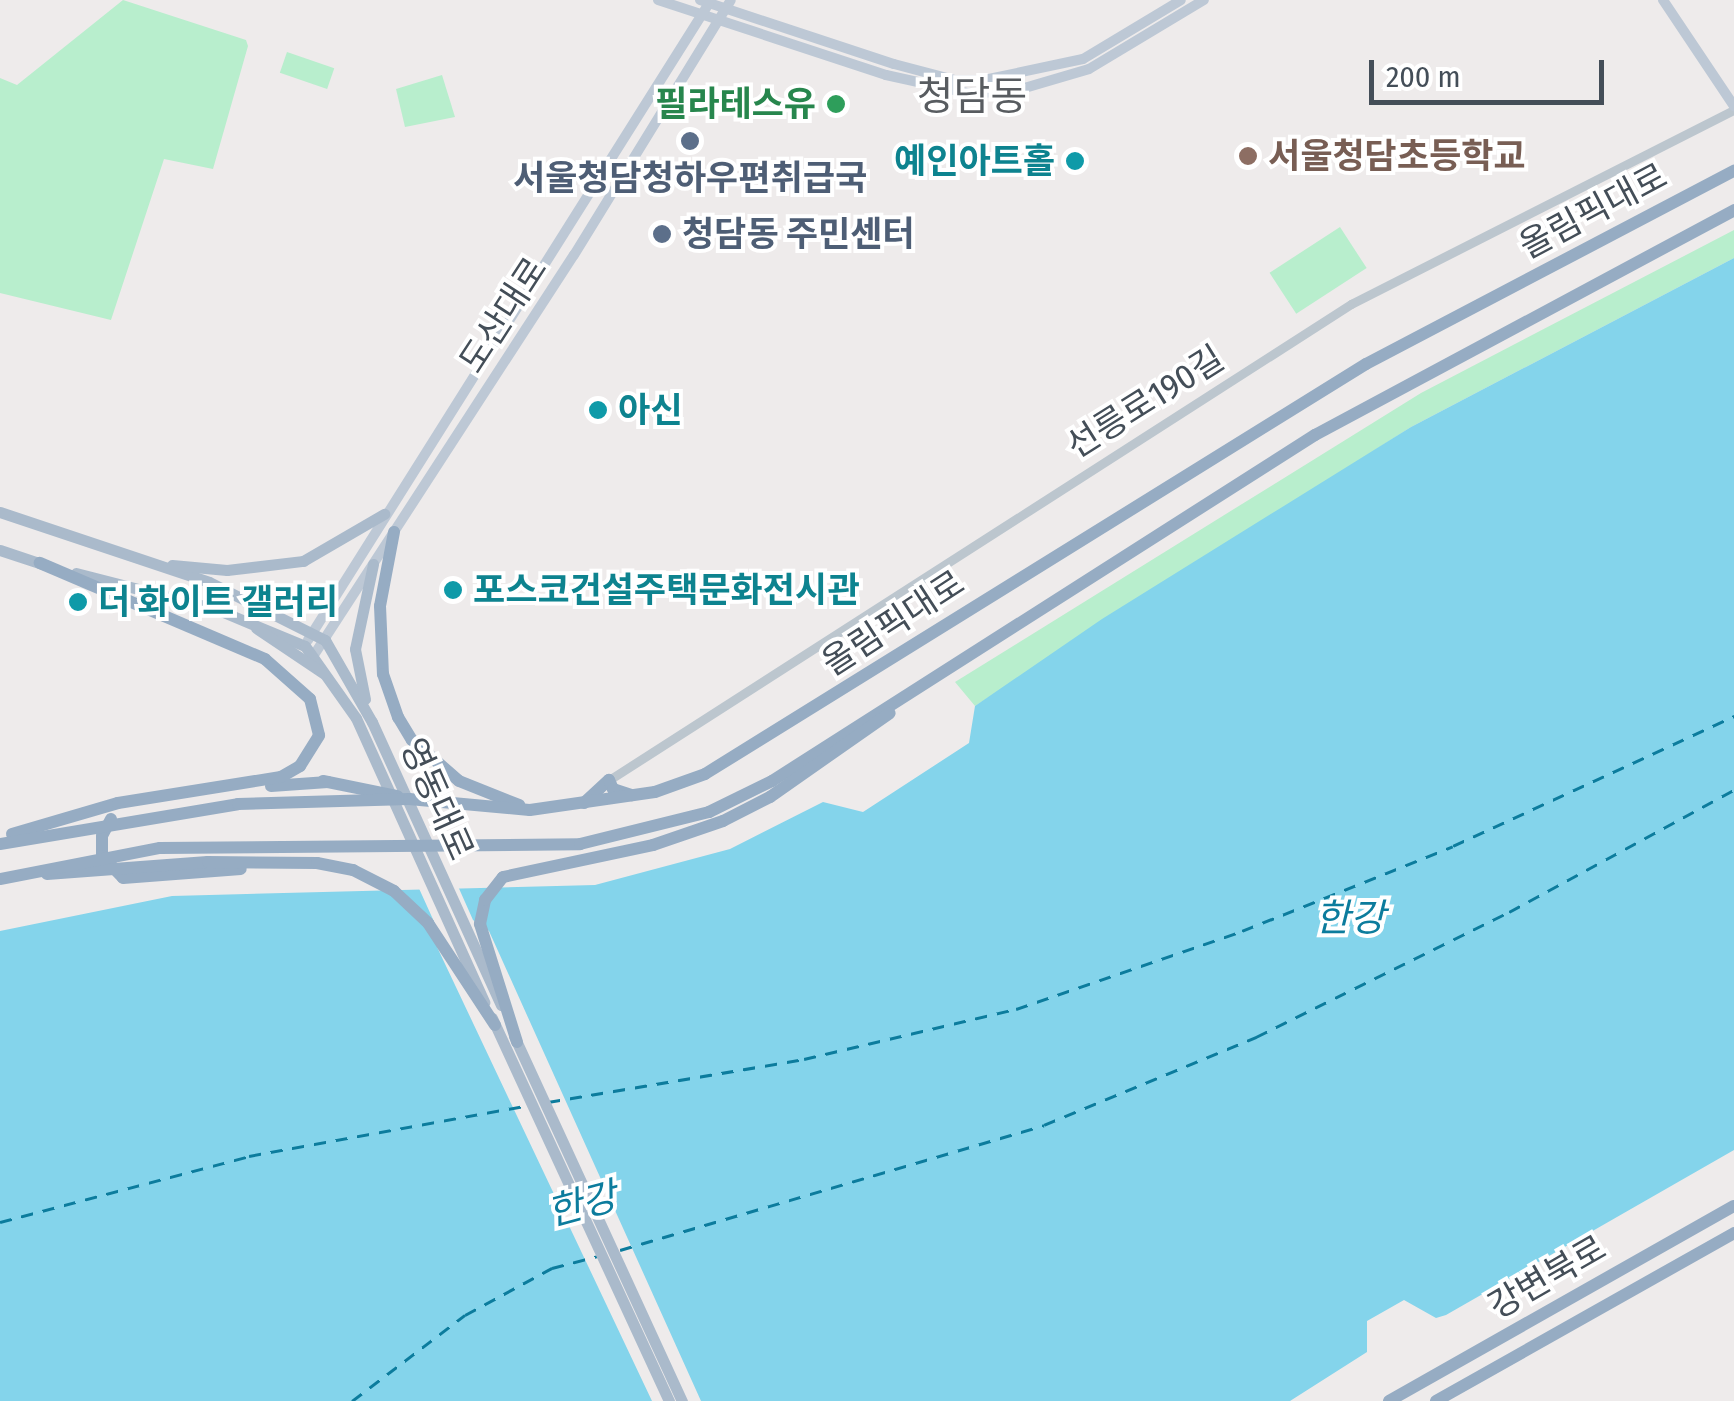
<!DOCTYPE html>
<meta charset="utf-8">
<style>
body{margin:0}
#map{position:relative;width:1734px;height:1401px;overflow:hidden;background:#eeebeb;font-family:"Fira Sans Condensed","Noto Sans KR",sans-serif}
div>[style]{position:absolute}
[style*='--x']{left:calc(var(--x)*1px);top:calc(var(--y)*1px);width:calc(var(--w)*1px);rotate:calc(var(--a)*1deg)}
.green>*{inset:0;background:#b8eecd;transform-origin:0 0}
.water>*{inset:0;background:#84d4eb}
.pier>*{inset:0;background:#eeebeb}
.ferry>*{height:2.5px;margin-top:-1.25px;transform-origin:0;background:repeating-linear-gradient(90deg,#0c7c9d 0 12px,transparent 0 22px)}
.tertiary>*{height:9px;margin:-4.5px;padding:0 4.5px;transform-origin:4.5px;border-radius:4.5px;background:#bcc6ce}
.secondary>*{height:10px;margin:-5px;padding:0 5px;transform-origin:5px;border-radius:5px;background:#bdc8d5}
.primary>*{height:11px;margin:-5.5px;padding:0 5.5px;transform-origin:5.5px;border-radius:5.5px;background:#aabacb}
.trunk>*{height:12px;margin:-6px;padding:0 6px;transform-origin:6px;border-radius:6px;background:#96acc3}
.dots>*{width:28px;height:28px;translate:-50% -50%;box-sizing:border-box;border:5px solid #fff;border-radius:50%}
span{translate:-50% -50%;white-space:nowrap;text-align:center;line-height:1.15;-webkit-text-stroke:8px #fff;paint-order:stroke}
.leisure-label{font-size:35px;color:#27864d;font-weight:700}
.right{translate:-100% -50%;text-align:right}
.education-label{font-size:35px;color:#785e54;font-weight:700}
.left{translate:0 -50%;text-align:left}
.culture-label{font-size:35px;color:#0d838f;font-weight:700}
.service-label{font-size:35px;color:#4e5e75;font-weight:700}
.street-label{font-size:35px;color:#444e58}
.water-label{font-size:38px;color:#0c7c9d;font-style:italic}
.quarter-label{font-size:40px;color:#585c60}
.scale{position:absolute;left:1369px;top:60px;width:235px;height:45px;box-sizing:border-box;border:5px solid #444e58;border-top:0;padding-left:12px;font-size:30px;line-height:35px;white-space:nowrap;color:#444e58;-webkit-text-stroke:8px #fff;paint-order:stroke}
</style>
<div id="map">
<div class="green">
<i style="clip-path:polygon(123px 0,246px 40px,248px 46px,213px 169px,164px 159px,111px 320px,0 293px,0 78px,17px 85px)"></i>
<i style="left:287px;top:52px;width:50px;height:22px;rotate:19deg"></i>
<i style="clip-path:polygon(442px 75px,455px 117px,405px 127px,396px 89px)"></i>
<i style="left:1340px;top:227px;width:49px;height:84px;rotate:57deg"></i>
<i style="clip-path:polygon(1734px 230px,1734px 258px,1411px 427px,975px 706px,955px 682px,1421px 393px)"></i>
</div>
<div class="water">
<i style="clip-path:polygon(1734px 258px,1734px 1150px,1446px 1315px,1436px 1318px,1404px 1300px,1367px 1321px,1367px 1352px,1290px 1401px,0 1401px,0 931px,172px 896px,595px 885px,730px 849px,823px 802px,863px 812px,969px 743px,975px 706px,1102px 619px,1411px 427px)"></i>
</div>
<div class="pier">
<i style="clip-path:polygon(417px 884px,457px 884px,473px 920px,489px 931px,701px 1401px,652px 1401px,437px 947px,436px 926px)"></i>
</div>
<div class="ferry">
<i style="--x:548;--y:1102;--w:260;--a:-9.5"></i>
<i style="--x:804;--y:1059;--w:218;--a:-13.3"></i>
<i style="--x:1016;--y:1009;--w:239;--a:-19"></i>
<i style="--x:1242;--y:931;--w:227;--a:-21.9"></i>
<i style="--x:1453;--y:846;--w:310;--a:-24.8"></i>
<i style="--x:0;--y:1222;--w:258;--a:-14.8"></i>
<i style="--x:249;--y:1156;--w:280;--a:-10.3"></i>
<i style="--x:620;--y:1250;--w:442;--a:-16.4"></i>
<i style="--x:1044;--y:1125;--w:230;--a:-22.5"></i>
<i style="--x:1256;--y:1037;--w:282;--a:-26.3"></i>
<i style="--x:1509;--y:912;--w:256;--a:-28.5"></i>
<i style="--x:352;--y:1401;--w:142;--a:-37.3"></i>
<i style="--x:465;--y:1315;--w:99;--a:-28.4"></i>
<i style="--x:552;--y:1268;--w:48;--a:-14.6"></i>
</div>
<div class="tertiary">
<i style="--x:609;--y:780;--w:882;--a:-32.68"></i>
<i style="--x:1351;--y:304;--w:429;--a:-26.9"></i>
</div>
<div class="secondary">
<i style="--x:658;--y:0;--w:240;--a:18.2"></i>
<i style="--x:886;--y:75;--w:83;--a:12.5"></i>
<i style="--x:967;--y:93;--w:44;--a:-1.3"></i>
<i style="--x:1011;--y:92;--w:81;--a:-16.4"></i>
<i style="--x:1089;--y:69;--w:134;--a:-31"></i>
<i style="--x:700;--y:0;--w:204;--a:18.3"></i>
<i style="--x:894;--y:64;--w:62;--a:14.9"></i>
<i style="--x:954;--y:80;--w:30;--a:0"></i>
<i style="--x:984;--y:80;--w:101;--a:-12"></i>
<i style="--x:1083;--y:59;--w:114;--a:-31"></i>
<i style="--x:1663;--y:0;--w:128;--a:56.2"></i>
<i style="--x:308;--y:640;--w:756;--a:-57.8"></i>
<i style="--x:314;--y:655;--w:477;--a:-57"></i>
<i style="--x:574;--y:255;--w:299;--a:-58.4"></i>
</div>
<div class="primary">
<i style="--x:0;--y:512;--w:220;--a:18.5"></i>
<i style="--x:209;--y:582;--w:130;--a:26.6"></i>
<i style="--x:325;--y:640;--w:95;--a:60.2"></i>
<i style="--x:372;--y:722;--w:311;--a:65.5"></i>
<i style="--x:0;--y:550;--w:51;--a:18.4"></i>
<i style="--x:172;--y:565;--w:55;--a:5.2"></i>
<i style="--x:227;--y:570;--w:77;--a:-6.8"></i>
<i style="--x:303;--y:561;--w:94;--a:-30.1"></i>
<i style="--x:76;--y:573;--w:145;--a:14.4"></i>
<i style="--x:216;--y:609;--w:96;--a:22.6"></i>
<i style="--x:305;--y:646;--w:88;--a:54.7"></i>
<i style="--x:356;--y:718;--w:312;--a:65.7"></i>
<i style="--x:256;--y:628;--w:81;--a:33.9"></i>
<i style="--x:365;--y:699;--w:51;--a:-101.3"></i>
<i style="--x:355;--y:649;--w:87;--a:-78"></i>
<i style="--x:492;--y:1018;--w:422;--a:65.2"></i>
<i style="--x:514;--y:1036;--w:402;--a:65.3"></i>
</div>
<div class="trunk">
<i style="--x:394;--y:532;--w:75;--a:100.7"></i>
<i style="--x:380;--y:606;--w:68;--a:87.5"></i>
<i style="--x:383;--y:674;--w:46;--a:70.8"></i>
<i style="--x:398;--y:717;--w:27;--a:59"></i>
<i style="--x:412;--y:740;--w:62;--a:41.1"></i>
<i style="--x:459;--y:781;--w:65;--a:21.8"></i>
<i style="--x:323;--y:781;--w:76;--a:11.5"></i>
<i style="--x:271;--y:786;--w:57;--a:-4"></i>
<i style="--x:584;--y:803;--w:34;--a:-43"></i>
<i style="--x:609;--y:780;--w:10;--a:66"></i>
<i style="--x:613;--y:789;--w:20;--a:18"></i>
<i style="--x:111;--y:819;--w:19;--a:118"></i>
<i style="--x:102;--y:836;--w:20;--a:90"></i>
<i style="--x:102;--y:856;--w:30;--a:46"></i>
<i style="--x:123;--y:878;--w:118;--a:-4.4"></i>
<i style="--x:12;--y:834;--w:110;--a:-16.3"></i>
<i style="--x:118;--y:803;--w:165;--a:-9.1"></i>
<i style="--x:281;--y:777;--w:22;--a:-30"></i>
<i style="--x:300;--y:766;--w:36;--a:-58"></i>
<i style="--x:319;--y:735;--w:37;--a:-104"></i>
<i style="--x:310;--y:699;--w:60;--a:-138.4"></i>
<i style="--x:265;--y:659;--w:245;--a:-156.9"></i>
<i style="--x:0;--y:844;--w:241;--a:-9.5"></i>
<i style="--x:238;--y:804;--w:171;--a:-1.7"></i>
<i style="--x:409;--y:799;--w:121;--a:5.2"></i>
<i style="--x:530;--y:810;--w:126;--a:-8.2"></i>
<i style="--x:655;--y:792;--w:53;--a:-19.8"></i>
<i style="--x:705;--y:774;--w:778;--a:-31.81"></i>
<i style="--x:1366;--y:364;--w:416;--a:-27.7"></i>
<i style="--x:47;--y:874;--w:161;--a:-4.3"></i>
<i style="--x:208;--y:862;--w:109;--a:0.5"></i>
<i style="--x:317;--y:863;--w:37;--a:11"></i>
<i style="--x:353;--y:870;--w:46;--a:27.1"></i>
<i style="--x:394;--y:891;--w:47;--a:43.3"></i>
<i style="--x:428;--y:923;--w:122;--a:56.7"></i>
<i style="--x:0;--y:879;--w:163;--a:-11"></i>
<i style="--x:160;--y:848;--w:420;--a:-0.5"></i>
<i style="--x:580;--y:844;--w:133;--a:-13.9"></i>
<i style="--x:709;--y:812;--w:70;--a:-26.2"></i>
<i style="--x:772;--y:781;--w:644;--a:-32.51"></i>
<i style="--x:1315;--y:435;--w:476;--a:-28.2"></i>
<i style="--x:517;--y:1042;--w:124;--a:-107.4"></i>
<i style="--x:480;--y:924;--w:25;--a:-78"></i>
<i style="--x:485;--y:900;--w:29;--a:-52"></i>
<i style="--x:503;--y:877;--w:153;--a:-12"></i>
<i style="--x:653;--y:845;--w:74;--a:-18.9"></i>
<i style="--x:723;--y:821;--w:53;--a:-27.1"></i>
<i style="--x:770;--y:797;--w:146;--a:-35"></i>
<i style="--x:1389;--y:1401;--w:396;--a:-29.5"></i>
<i style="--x:1436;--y:1401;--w:342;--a:-29.4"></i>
</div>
<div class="dots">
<i style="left:836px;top:104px;background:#2e9e5b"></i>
<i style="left:690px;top:141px;background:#5c6f8a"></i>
<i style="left:1248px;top:156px;background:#8d6e63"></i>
<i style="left:1075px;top:161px;background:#0f9aa8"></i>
<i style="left:662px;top:234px;background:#5c6f8a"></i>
<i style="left:598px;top:410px;background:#0f9aa8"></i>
<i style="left:453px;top:590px;background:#0f9aa8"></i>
<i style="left:78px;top:602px;background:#0f9aa8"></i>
</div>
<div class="leisure-label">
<span class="right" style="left:816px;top:104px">필라테스유</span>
</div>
<div class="education-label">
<span class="left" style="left:1268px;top:156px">서울청담초등학교</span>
</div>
<div class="culture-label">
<span class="right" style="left:1055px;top:161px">예인아트홀</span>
<span class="left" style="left:618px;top:410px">아신</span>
<span class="left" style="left:473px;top:590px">포스코건설주택문화전시관</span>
<span class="left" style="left:98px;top:602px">더 화이트 갤러리</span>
</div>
<div class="service-label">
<span style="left:690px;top:178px">서울청담청하우편취급국</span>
<span class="left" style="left:682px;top:234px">청담동 주민센터</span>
</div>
<div class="street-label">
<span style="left:1593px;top:211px;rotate:-28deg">올림픽대로</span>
<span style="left:503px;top:315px;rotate:-57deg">도산대로</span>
<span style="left:1145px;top:402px;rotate:-32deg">선릉로190길</span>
<span style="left:893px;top:623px;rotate:-33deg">올림픽대로</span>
<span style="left:437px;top:799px;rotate:66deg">영동대로</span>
<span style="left:1547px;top:1277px;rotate:-30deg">강변북로</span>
</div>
<div class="water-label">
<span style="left:1350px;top:919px">한강</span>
<span style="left:582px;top:1205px;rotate:-15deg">한강</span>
</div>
<div class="quarter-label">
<span style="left:972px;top:97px">청담동</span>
</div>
<div class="scale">200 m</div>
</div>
